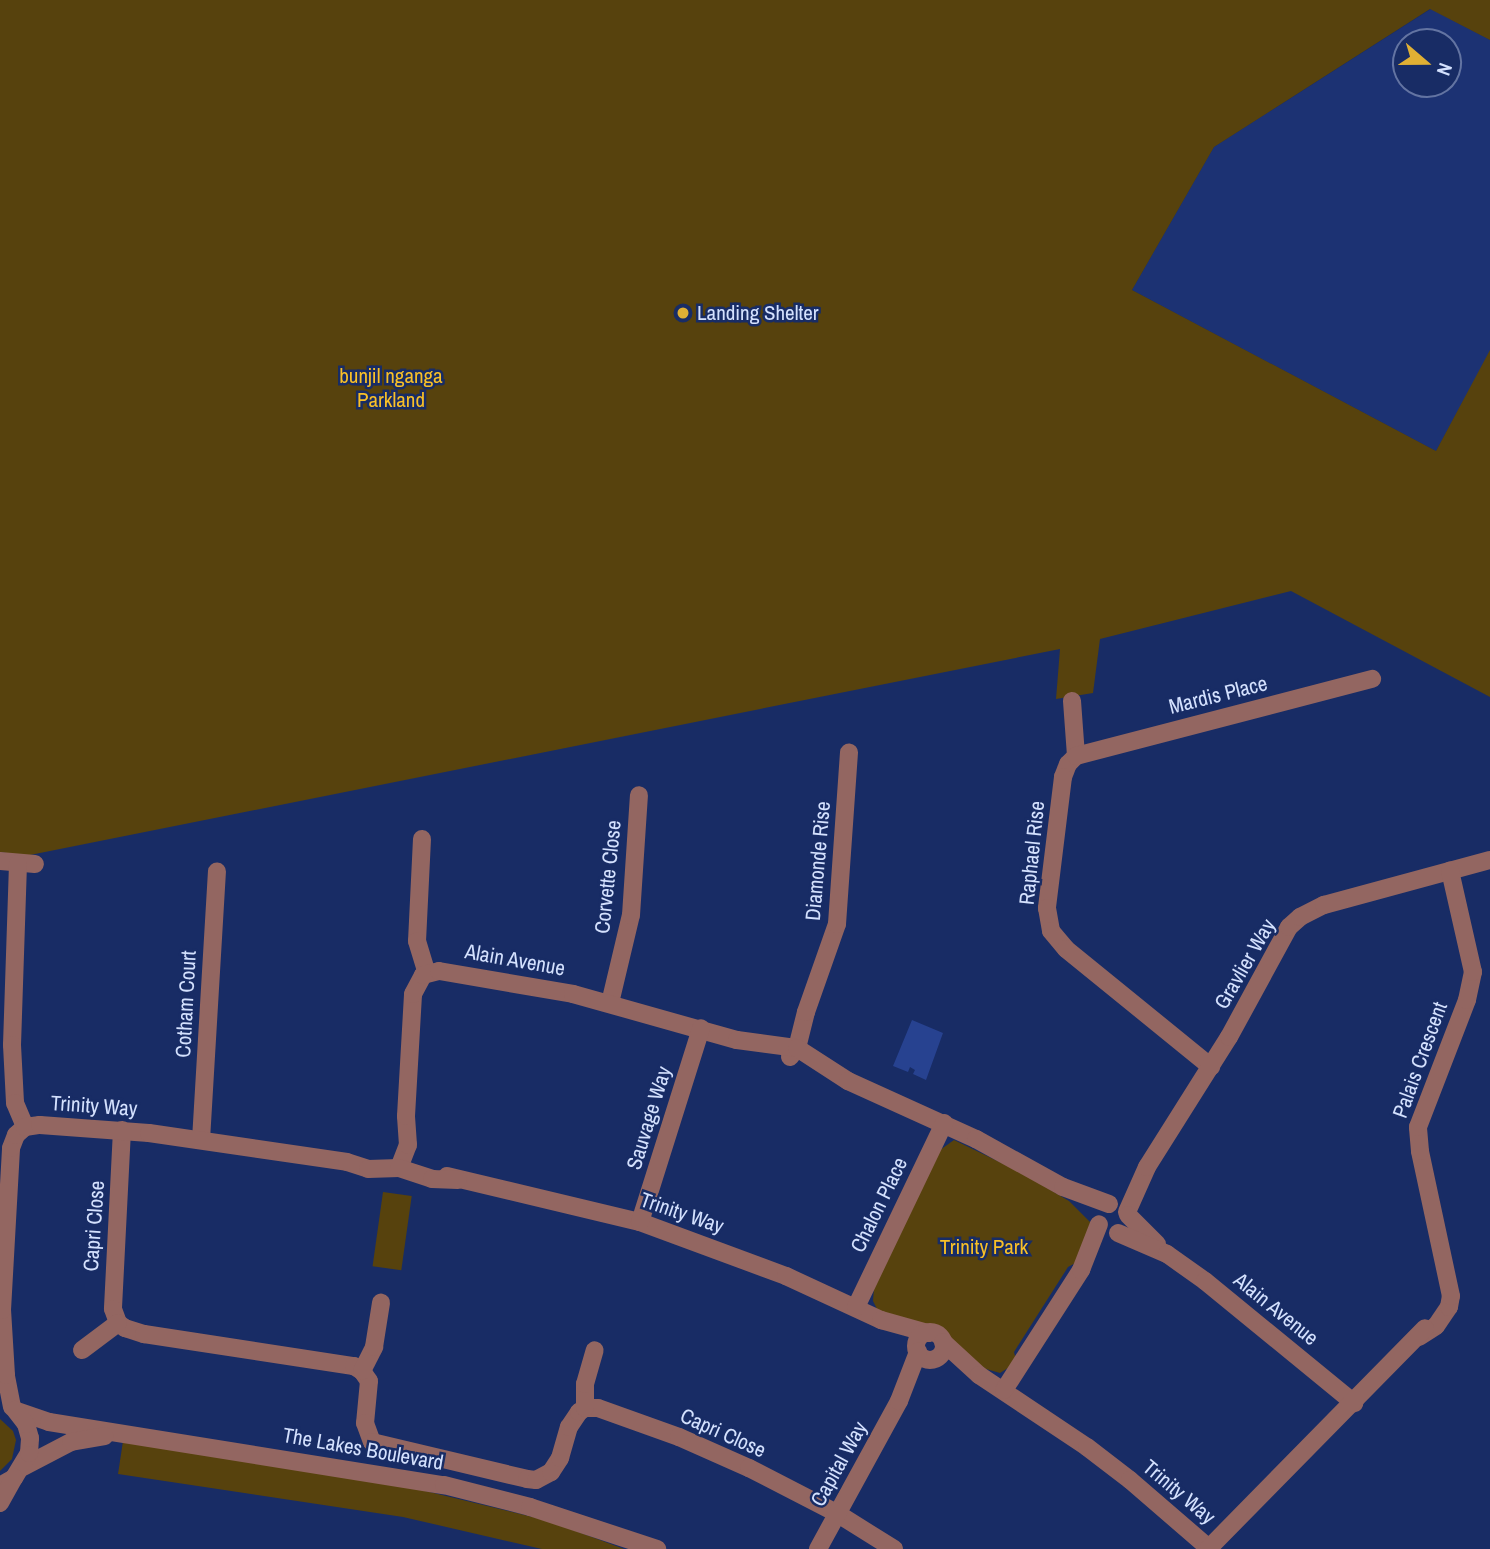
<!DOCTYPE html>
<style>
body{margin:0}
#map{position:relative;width:1490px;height:1549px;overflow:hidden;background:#182c65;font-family:"Archivo Narrow",sans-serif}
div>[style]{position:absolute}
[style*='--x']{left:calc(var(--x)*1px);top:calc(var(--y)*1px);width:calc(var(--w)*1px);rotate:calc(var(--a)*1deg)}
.built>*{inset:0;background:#1c3273}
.green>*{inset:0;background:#57420d;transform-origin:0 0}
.building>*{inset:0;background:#274290}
.minor>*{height:18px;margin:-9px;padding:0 9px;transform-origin:9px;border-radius:9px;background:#936661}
.minor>.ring{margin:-9px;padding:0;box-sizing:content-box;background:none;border:18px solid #936661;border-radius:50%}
.dots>*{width:19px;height:19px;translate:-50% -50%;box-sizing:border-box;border:4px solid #182c65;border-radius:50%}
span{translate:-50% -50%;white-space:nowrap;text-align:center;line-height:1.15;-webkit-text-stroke:5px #182c65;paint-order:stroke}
.poi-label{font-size:21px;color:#d4e1fe}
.left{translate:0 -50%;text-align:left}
.park-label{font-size:21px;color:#f9c027}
.street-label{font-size:21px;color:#d4e1fe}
.north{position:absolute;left:1392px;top:28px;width:70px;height:70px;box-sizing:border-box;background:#182c65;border:2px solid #6374a2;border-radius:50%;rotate:110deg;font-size:19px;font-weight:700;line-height:28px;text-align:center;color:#d4e1fe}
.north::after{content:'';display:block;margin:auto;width:24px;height:32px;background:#e0b034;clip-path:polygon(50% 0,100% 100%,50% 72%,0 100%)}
</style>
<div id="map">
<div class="built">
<i style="clip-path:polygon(evenodd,1431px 9px,1490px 40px,1490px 352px,1436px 451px,1132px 290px,1214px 147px,1431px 9px,1406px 42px,1448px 42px,1448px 84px,1406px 84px,1406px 42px)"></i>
</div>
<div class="green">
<i style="clip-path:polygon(0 0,1490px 0,1490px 40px,1430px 9px,1214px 147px,1132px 290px,1436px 451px,1490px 350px,1490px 697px,1291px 591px,1100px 639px,1093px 693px,1056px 699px,1060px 649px,25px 856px,0 852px)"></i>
<i style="clip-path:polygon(954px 1140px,1022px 1173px,1069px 1201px,1093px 1225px,1079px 1261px,1068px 1267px,1014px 1352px,1016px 1360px,1011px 1366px,1000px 1373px,986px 1369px,957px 1349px,949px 1337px,938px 1327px,914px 1326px,877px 1309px,873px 1301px,874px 1287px,940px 1150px)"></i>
<i style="left:383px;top:1192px;width:29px;height:75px;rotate:8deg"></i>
<i style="clip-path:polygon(0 1419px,13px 1431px,16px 1440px,12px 1459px,0 1471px)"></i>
<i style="clip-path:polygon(123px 1441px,409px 1487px,549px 1521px,624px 1549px,542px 1549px,403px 1517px,118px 1474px)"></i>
</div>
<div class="building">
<i style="clip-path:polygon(912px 1020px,943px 1033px,926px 1080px,913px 1074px,915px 1070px,910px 1067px,908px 1072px,893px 1066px)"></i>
</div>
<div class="minor">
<i style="--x:1072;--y:701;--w:55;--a:85.8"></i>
<i style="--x:1076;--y:756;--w:11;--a:135"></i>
<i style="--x:1068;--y:764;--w:14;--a:111"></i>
<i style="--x:1063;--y:777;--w:132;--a:97"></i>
<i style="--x:1047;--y:908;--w:23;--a:80"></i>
<i style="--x:1051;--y:931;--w:23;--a:50"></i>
<i style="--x:1066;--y:949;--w:187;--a:39.1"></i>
<i style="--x:1076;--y:756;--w:306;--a:-14.6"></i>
<i style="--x:422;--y:839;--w:102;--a:92.8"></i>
<i style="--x:417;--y:941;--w:34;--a:73"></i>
<i style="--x:0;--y:861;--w:35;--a:5"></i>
<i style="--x:18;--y:864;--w:181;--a:91.9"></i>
<i style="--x:12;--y:1045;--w:58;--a:87"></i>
<i style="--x:15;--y:1103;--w:26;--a:67"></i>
<i style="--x:610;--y:1003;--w:90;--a:-76.6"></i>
<i style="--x:631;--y:915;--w:120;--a:-86.2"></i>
<i style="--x:790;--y:1057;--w:11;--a:-52"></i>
<i style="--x:797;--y:1048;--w:37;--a:-76"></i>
<i style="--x:806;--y:1012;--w:93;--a:-70.6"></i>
<i style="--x:837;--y:924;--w:172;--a:-86"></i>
<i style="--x:122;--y:1130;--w:179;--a:92.9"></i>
<i style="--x:113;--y:1309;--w:15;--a:70"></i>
<i style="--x:118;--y:1323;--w:9;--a:36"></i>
<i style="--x:125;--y:1328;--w:20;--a:18"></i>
<i style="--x:144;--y:1334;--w:212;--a:8.7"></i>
<i style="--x:354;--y:1366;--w:9;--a:32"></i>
<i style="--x:362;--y:1371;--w:12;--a:55"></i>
<i style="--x:369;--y:1381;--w:42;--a:95.4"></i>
<i style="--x:365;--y:1423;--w:20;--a:70"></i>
<i style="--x:372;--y:1442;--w:159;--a:13.4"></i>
<i style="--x:527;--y:1479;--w:9;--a:6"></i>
<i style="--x:536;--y:1480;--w:17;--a:-28"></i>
<i style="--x:551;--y:1472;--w:17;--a:-57"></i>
<i style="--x:560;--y:1458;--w:32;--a:-74"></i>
<i style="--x:569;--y:1427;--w:18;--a:-56"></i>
<i style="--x:579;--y:1412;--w:7;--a:-34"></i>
<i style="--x:585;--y:1408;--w:13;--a:0"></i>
<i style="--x:598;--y:1408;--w:86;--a:19.7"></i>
<i style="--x:679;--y:1437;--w:77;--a:23.9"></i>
<i style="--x:749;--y:1468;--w:100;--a:27.3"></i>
<i style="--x:838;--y:1514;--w:66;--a:32"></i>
<i style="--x:201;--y:1140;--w:269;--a:-86.6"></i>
<i style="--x:399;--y:1168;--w:25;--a:-69"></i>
<i style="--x:408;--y:1145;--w:29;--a:-94"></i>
<i style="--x:406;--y:1116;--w:122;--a:-86.7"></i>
<i style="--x:413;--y:994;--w:21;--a:-62"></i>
<i style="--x:423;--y:975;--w:16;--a:-14"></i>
<i style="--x:439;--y:971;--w:136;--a:9.7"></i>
<i style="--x:573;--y:994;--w:170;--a:15.7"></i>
<i style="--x:737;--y:1040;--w:61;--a:7.6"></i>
<i style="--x:797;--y:1048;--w:61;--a:32.9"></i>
<i style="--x:848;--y:1081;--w:141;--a:24.4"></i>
<i style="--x:976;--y:1139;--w:99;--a:28.9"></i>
<i style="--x:1063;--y:1187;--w:49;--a:20.3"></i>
<i style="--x:447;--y:1176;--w:198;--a:13.4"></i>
<i style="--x:640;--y:1222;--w:156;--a:20.3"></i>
<i style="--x:786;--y:1276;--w:105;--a:24.9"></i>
<i style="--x:881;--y:1320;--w:49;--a:15.5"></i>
<i style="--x:1127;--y:1212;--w:49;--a:-66"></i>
<i style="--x:1147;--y:1167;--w:154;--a:-57.8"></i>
<i style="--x:1229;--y:1037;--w:125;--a:-61.4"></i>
<i style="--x:1289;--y:927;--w:15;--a:-42"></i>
<i style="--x:1300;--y:917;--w:27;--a:-27"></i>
<i style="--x:1324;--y:905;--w:172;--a:-15.2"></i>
<i style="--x:1128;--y:1215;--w:41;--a:45"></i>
<i style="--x:640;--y:1222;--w:203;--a:-72.5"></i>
<i style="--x:1118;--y:1233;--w:53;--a:23.2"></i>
<i style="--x:1167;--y:1254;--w:47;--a:35.4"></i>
<i style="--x:1205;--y:1281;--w:193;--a:39.3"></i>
<i style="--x:856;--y:1307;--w:204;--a:-64.4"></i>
<i class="ring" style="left:916px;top:1332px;width:10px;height:10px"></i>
<i style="--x:1419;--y:1337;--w:20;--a:-33"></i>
<i style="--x:1436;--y:1326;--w:23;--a:-56"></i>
<i style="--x:1449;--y:1307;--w:11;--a:-80"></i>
<i style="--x:1451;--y:1296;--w:148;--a:-102.1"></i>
<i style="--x:1420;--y:1151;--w:24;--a:-95"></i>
<i style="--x:1418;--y:1127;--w:136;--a:-68.9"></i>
<i style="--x:1467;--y:1000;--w:29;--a:-78"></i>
<i style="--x:1473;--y:972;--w:104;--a:-102.8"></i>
<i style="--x:943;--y:1342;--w:49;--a:42.5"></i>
<i style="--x:979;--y:1375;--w:130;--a:33.7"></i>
<i style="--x:1087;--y:1447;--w:54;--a:37.5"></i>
<i style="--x:1130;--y:1480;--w:106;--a:40.8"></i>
<i style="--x:82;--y:1350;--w:45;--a:-36.9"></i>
<i style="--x:362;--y:1371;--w:27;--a:-63"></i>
<i style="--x:374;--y:1347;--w:45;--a:-81"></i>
<i style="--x:1004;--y:1390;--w:143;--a:-57.3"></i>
<i style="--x:1081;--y:1270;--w:49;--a:-68.6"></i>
<i style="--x:12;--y:1407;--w:33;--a:-101"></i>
<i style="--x:6;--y:1375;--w:65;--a:-93.5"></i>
<i style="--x:2;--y:1310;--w:162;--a:-86.8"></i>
<i style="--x:11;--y:1148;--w:14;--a:-69"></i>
<i style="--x:16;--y:1135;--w:12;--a:-42"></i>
<i style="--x:25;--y:1127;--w:15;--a:-8"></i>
<i style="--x:40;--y:1125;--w:109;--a:4.2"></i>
<i style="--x:149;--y:1133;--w:200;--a:8.3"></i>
<i style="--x:347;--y:1162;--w:22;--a:18"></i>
<i style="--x:368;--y:1169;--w:31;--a:-2"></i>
<i style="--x:399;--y:1168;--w:35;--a:18"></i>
<i style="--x:432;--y:1179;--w:26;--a:2"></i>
<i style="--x:585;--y:1408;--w:24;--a:-90"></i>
<i style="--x:585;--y:1384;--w:35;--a:-74"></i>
<i style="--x:17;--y:1411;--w:34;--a:19"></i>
<i style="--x:49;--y:1422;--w:400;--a:9.1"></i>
<i style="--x:444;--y:1485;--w:89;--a:14.3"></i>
<i style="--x:530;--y:1507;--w:134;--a:18.3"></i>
<i style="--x:23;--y:1467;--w:54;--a:-27.5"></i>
<i style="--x:71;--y:1442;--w:34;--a:-10"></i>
<i style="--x:0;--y:1486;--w:16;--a:-30"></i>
<i style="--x:14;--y:1478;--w:29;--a:-59"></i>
<i style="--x:29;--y:1453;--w:15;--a:-86"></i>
<i style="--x:30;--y:1438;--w:15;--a:-106"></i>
<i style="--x:26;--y:1424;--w:18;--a:-128"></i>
<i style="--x:0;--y:1503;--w:29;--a:-61"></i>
<i style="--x:1209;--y:1548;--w:308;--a:-45.5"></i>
<i style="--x:818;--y:1549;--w:169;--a:-61.3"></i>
<i style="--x:899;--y:1401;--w:53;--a:-68.8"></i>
</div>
<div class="dots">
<i style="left:683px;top:313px;background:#e0b034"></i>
</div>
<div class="poi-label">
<span class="left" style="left:697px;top:313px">Landing Shelter</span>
</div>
<div class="park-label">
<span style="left:391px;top:388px">bunjil nganga<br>Parkland</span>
<span style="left:984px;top:1247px">Trinity Park</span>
</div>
<div class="street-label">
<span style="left:1218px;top:695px;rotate:-14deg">Mardis Place</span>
<span style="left:1032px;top:853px;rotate:-84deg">Raphael Rise</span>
<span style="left:818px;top:861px;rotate:-85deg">Diamonde Rise</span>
<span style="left:608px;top:877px;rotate:-84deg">Corvette Close</span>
<span style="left:515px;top:960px;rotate:10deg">Alain Avenue</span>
<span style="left:1245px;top:964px;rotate:-60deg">Gravlier Way</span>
<span style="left:186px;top:1004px;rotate:-87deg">Cotham Court</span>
<span style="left:1420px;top:1060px;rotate:-70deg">Palais Crescent</span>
<span style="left:94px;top:1106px;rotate:4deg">Trinity Way</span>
<span style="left:649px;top:1118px;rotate:-73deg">Sauvage Way</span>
<span style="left:879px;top:1205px;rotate:-64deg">Chalon Place</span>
<span style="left:682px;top:1213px;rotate:19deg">Trinity Way</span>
<span style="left:94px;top:1226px;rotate:-86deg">Capri Close</span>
<span style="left:1276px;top:1309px;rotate:39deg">Alain Avenue</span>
<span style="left:723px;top:1433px;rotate:24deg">Capri Close</span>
<span style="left:363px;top:1449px;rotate:10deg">The Lakes Boulevard</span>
<span style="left:839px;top:1464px;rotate:-61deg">Capital Way</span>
<span style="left:1179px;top:1492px;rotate:40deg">Trinity Way</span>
</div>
<div class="north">N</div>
</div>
